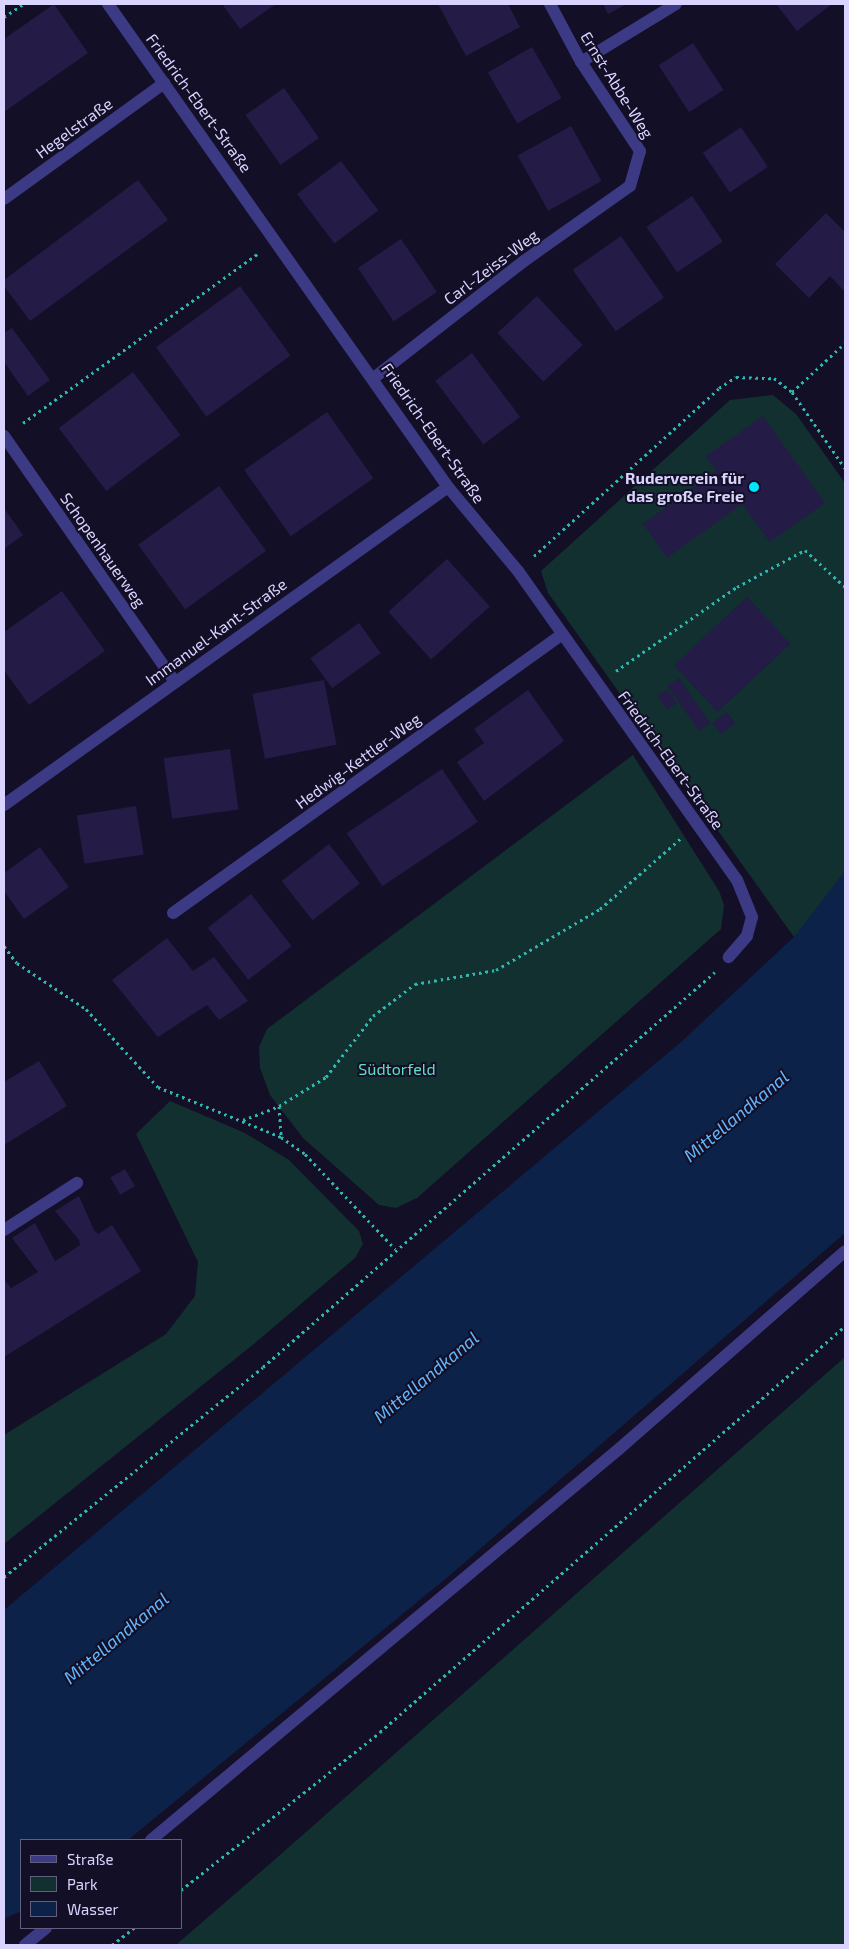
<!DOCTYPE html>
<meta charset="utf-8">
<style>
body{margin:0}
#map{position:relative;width:849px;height:1949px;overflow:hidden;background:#130f26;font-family:"Exo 2",sans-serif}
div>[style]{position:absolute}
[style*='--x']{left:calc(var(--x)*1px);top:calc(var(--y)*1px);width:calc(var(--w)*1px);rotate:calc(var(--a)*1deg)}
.green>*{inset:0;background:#12302f}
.water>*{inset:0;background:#0c2248}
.building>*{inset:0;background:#241b47;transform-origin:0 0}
.path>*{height:3px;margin-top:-1.5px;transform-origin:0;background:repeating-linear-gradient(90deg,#2fb8b0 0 2.5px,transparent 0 6.5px)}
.service>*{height:12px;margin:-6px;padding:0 6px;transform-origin:6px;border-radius:6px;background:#3d3a85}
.minor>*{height:12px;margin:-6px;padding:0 6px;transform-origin:6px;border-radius:6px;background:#3d3a85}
.dots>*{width:14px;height:14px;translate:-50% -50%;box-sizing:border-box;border:2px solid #130f26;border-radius:50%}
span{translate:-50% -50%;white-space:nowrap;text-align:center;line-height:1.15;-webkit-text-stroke:4px #130f26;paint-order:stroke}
.street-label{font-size:16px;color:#d9d4ff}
.poi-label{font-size:16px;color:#d9d4ff;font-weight:700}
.right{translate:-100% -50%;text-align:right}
.park-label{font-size:16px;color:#5fe0c0}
.water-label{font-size:18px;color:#62b6ff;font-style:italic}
.frame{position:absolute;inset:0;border:5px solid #d9d4ff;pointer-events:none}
.legend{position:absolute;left:20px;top:1839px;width:162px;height:90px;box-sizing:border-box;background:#130f26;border:1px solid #625e7d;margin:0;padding:6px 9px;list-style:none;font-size:15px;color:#d9d4ff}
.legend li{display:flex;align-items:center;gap:10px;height:25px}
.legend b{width:25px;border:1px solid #625e7d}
</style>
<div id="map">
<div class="green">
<i style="clip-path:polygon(773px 395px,796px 414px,845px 483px,845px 891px,794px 937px,548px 593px,541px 571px,730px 400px)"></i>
<i style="clip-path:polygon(633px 755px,719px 891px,724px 905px,721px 929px,417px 1198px,396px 1208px,379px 1205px,303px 1138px,270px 1095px,260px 1068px,259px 1047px,267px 1029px)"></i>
<i style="clip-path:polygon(170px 1101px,245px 1133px,289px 1160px,359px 1231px,363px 1244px,355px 1258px,255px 1343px,4px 1544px,4px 1435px,166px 1334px,195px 1296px,198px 1262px,136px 1134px)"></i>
<i style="clip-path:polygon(845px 1357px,845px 1945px,177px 1944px,272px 1862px)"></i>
</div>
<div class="water">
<i style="clip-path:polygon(845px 871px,845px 1233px,450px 1575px,128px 1840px,21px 1840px,21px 1911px,4px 1919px,4px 1610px,681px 1042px,794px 937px)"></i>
</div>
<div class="building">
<i style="clip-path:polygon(54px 4px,88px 53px,4px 112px,4px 39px)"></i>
<i style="clip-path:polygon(222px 4px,276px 4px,240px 29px)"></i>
<i style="clip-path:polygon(438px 4px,508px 4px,520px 27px,466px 56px)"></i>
<i style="clip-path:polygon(603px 4px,627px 4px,608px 14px)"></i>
<i style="clip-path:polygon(776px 4px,832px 4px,797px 31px)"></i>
<i style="left:693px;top:43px;width:56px;height:41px;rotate:57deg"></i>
<i style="left:532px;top:47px;width:59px;height:51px;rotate:60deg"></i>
<i style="left:284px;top:88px;width:61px;height:47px;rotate:55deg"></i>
<i style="left:571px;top:126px;width:63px;height:61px;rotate:61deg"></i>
<i style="left:741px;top:127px;width:48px;height:46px;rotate:56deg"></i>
<i style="left:341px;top:161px;width:62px;height:55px;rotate:53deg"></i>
<i style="clip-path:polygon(138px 180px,168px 220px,30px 321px,4px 286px,4px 280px)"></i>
<i style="left:692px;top:196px;width:55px;height:55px;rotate:56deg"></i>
<i style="clip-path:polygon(826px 213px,845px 232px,845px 292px,830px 276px,809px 298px,775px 264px)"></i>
<i style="left:621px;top:236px;width:75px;height:59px;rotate:55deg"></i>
<i style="left:401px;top:239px;width:64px;height:52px;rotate:56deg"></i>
<i style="left:240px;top:286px;width:86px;height:104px;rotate:54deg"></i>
<i style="left:537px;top:296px;width:67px;height:54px;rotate:47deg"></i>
<i style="clip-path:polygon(12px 328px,50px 380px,28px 396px,4px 362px,4px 333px)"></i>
<i style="left:472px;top:353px;width:80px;height:46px;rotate:53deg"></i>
<i style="left:133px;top:372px;width:79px;height:93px;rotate:53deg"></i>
<i style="left:327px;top:412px;width:81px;height:101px;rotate:55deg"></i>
<i style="clip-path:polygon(763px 416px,825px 503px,770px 542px,742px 504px,667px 558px,643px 524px,716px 471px,706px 456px)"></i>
<i style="left:219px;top:486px;width:80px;height:100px;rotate:54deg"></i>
<i style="clip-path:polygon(4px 508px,23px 535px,4px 549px)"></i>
<i style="left:447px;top:559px;width:64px;height:79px;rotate:48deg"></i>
<i style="clip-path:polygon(62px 591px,105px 651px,29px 705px,4px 670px,4px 632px)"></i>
<i style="left:747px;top:597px;width:64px;height:100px;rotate:47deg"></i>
<i style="left:359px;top:623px;width:37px;height:60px;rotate:54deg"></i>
<i style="left:679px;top:678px;width:55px;height:14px;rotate:55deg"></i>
<i style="left:324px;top:680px;width:66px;height:73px;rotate:79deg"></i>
<i style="left:667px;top:689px;width:17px;height:12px;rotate:54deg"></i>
<i style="clip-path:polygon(528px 690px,564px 741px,484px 801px,457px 762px,484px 743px,474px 729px)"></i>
<i style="left:727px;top:712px;width:14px;height:18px;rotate:54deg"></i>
<i style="left:230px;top:749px;width:61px;height:67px;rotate:82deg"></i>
<i style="left:442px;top:769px;width:64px;height:115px;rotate:56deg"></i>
<i style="left:136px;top:806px;width:49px;height:60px;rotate:81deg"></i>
<i style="left:329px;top:844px;width:50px;height:60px;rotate:52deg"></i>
<i style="clip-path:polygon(40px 847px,69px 887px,24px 919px,4px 891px,4px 873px)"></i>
<i style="left:251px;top:894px;width:66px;height:55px;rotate:52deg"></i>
<i style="clip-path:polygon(167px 938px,193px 971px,214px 957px,248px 1001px,219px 1020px,207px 1005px,158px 1037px,112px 980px)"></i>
<i style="clip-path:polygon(39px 1061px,67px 1106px,4px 1145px,4px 1082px)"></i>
<i style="left:125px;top:1169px;width:20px;height:17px;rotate:60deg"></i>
<i style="clip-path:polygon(79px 1196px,94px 1230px,98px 1234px,112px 1225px,141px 1271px,4px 1357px,4px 1279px,11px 1288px,38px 1272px,12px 1238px,35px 1223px,55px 1261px,68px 1253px,80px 1245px,79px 1240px,55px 1211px)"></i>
</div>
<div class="path">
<i style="--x:4;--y:17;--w:23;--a:-34"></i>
<i style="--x:792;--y:392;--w:72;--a:-42.8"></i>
<i style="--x:23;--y:423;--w:289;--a:-35.8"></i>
<i style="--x:534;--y:556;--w:250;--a:-42.2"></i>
<i style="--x:719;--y:388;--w:20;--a:-33"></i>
<i style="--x:736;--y:377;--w:38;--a:2"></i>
<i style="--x:774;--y:378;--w:23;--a:38"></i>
<i style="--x:792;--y:392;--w:93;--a:55.1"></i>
<i style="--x:616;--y:671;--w:147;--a:-34.8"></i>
<i style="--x:737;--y:587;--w:77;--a:-28.6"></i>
<i style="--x:805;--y:550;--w:54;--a:42.8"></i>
<i style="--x:4;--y:946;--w:21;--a:53"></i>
<i style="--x:17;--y:963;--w:83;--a:33.7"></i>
<i style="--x:86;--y:1009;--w:106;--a:47.3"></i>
<i style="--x:158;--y:1087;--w:133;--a:22.1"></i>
<i style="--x:281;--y:1137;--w:29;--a:35"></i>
<i style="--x:305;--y:1154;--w:131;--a:46.5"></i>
<i style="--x:279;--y:1106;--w:31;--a:86"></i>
<i style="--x:243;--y:1120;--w:39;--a:-21"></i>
<i style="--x:279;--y:1106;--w:55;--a:-31.7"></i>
<i style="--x:326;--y:1077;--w:77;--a:-52.4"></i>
<i style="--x:373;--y:1016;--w:53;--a:-37.3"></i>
<i style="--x:415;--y:984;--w:82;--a:-9.8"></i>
<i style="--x:496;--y:970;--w:121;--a:-30.4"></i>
<i style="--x:600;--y:909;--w:108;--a:-41.2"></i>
<i style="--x:4;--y:1577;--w:333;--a:-39"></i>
<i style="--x:263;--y:1367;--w:600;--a:-41.15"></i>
<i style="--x:181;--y:1890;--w:254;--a:-38.4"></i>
<i style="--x:380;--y:1732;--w:617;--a:-41.12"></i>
<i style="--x:112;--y:1945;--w:28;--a:-38"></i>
</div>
<div class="service">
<i style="--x:151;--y:1840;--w:610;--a:-39.88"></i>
<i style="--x:619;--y:1449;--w:300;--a:-41.2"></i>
<i style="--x:25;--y:1945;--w:27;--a:-39"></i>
</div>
<div class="minor">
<i style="--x:108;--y:4;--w:591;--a:54.86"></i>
<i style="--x:448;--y:487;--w:109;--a:50.2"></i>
<i style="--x:518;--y:571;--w:379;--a:54.7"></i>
<i style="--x:737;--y:880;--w:40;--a:68"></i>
<i style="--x:752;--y:917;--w:20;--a:105"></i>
<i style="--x:747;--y:936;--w:28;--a:131"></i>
<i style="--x:581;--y:62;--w:111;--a:-31.4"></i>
<i style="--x:4;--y:199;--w:198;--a:-35.9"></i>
<i style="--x:375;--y:377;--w:189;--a:-37.9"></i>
<i style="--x:524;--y:261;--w:130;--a:-35.3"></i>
<i style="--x:630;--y:186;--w:36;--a:-74"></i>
<i style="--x:640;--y:151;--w:107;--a:-123.5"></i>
<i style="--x:581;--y:62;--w:66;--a:-118.1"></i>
<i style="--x:4;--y:436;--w:300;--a:55.2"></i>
<i style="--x:4;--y:805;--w:546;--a:-35.61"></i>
<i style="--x:173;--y:913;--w:478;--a:-35.6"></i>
<i style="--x:4;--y:1230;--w:87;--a:-32.8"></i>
</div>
<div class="dots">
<i style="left:754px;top:487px;background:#00e5ff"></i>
</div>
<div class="street-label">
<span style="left:617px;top:85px;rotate:58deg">Ernst-Abbe-Weg</span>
<span style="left:199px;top:103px;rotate:54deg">Friedrich-Ebert-Straße</span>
<span style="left:74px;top:128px;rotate:-36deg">Hegelstraße</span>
<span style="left:491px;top:267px;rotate:-37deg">Carl-Zeiss-Weg</span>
<span style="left:433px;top:433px;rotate:55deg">Friedrich-Ebert-Straße</span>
<span style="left:103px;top:550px;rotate:55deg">Schopenhauerweg</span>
<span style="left:216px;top:632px;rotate:-36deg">Immanuel-Kant-Straße</span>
<span style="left:671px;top:760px;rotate:54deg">Friedrich-Ebert-Straße</span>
<span style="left:358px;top:761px;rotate:-36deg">Hedwig-Kettler-Weg</span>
</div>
<div class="poi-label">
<span class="right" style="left:744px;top:487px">Ruderverein für<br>das große Freie</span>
</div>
<div class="park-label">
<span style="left:397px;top:1069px">Südtorfeld</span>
</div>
<div class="water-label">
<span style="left:736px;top:1116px;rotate:-40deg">Mittellandkanal</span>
<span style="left:426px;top:1377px;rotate:-40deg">Mittellandkanal</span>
<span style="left:116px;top:1638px;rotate:-40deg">Mittellandkanal</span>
</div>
<div class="frame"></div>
<ul class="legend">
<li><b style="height:6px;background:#3d3a85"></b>Straße</li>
<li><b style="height:14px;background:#12302f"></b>Park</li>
<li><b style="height:14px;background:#0c2248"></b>Wasser</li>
</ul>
</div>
